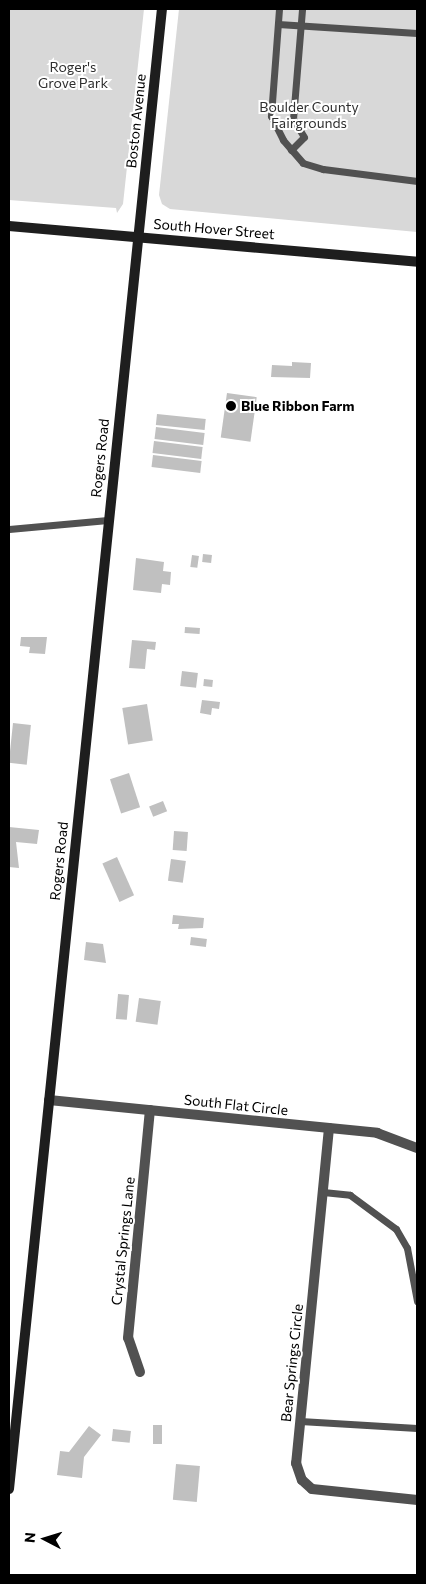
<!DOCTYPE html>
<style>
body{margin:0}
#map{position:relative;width:426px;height:1584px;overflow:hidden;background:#fff;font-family:Commissioner,sans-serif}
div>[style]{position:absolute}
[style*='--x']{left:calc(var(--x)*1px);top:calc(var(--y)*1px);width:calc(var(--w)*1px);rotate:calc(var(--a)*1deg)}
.green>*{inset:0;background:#d8d8d8}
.building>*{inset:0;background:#c0c0c0;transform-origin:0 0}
.lane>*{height:7px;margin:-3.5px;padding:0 3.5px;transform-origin:3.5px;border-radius:3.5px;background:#515151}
.street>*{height:10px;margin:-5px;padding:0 5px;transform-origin:5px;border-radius:5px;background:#515151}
.secondary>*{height:10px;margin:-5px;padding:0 5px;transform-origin:5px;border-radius:5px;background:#1e1e1e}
.dots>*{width:14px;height:14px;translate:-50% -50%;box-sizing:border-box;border:2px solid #fff;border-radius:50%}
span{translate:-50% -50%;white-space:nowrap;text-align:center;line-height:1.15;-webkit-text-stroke:4px #fff;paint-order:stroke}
.park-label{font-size:14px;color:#2f2f2f}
.street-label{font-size:14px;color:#000}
.poi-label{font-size:14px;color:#000;font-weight:700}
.left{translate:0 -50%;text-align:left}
.frame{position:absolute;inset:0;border:10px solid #000;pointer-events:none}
.north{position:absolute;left:20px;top:1514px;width:50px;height:50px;-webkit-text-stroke:4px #fff;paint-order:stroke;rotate:275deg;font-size:14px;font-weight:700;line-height:20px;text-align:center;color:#000}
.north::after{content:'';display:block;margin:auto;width:18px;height:22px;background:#000;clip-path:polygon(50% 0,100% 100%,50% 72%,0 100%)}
</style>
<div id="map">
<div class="green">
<i style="clip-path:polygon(9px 9px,144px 9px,123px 204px,117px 213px,116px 208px,9px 200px)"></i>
<i style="clip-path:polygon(179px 9px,417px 9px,417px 232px,170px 209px,162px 204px,159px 195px)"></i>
</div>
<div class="building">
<i style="clip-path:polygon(292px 362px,311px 363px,310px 378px,271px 377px,272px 365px,292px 366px)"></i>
<i style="left:227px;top:393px;width:30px;height:45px;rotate:8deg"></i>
<i style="left:157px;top:414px;width:49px;height:11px;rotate:6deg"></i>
<i style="left:156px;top:427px;width:49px;height:12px;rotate:7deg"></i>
<i style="left:154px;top:441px;width:49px;height:12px;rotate:7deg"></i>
<i style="left:153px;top:455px;width:49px;height:12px;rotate:7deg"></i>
<i style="left:203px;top:554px;width:9px;height:8px;rotate:6deg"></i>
<i style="left:192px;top:555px;width:7px;height:12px;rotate:8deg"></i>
<i style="clip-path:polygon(136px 558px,164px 562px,163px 571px,171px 572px,170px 585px,162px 584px,161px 593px,133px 590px)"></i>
<i style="left:185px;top:627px;width:15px;height:6px;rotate:4deg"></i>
<i style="clip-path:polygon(21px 637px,47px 637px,45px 654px,29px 653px,30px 647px,20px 646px)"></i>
<i style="clip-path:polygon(132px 640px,156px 642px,155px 650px,147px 649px,145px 669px,129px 668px)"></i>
<i style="left:182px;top:671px;width:16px;height:15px;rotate:7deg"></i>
<i style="left:204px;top:679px;width:9px;height:7px;rotate:6deg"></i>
<i style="clip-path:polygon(202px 700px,220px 702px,219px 709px,212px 708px,211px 715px,200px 713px)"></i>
<i style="left:147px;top:704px;width:37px;height:25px;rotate:81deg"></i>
<i style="left:13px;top:723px;width:18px;height:40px;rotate:6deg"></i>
<i style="left:129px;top:773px;width:36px;height:20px;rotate:72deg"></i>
<i style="left:163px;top:801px;width:11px;height:15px;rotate:68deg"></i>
<i style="clip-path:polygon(9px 827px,39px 830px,37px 844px,16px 842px,19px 868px,9px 867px)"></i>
<i style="left:174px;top:831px;width:14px;height:19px;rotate:4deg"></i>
<i style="left:117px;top:857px;width:42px;height:16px;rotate:66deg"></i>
<i style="left:171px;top:859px;width:15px;height:22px;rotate:8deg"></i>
<i style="clip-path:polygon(173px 915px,204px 918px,203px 928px,178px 929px,179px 924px,172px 924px)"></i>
<i style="left:191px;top:937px;width:16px;height:8px;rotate:7deg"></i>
<i style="clip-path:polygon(86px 942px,103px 944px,106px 963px,84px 960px)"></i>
<i style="left:118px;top:994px;width:11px;height:25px;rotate:5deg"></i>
<i style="left:139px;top:998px;width:22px;height:24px;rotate:8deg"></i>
<i style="left:153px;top:1425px;width:9px;height:19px"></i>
<i style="clip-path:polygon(89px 1426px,101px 1435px,84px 1457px,82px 1478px,57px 1475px,60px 1451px,69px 1452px)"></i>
<i style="left:113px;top:1429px;width:18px;height:12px;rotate:6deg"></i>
<i style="left:176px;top:1464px;width:24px;height:36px;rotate:5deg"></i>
</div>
<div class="lane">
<i style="--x:279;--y:9;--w:107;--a:94.3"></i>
<i style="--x:271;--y:116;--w:27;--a:63"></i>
<i style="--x:283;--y:140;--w:30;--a:49"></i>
<i style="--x:303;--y:163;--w:21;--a:17"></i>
<i style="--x:323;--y:169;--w:95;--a:7.3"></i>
<i style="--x:278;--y:24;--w:139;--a:3.7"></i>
<i style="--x:291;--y:150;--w:18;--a:-45"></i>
<i style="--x:304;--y:137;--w:21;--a:-121"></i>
<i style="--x:293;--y:119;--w:110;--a:-85.3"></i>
<i style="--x:9;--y:529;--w:99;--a:-5.2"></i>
<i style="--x:323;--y:1192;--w:27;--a:6"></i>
<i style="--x:350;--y:1195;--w:57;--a:36.5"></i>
<i style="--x:396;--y:1229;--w:22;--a:60"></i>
<i style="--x:407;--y:1248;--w:54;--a:79.3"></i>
<i style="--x:300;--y:1421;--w:117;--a:3.4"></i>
</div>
<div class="street">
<i style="--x:49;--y:1100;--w:330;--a:5.7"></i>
<i style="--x:377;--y:1133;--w:43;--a:20.6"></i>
<i style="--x:329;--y:1128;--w:337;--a:95.6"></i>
<i style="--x:296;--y:1463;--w:18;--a:71"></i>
<i style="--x:302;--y:1480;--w:13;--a:42"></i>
<i style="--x:312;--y:1489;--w:106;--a:6"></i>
<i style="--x:140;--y:1372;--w:36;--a:-109"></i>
<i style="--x:128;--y:1338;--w:229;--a:-84.5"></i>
</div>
<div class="secondary">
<i style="--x:9;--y:226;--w:410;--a:5"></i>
<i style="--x:9;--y:1489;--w:1488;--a:-84.1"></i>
</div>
<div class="dots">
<i style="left:231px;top:406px;background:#000"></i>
</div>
<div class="park-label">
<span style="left:73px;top:75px">Roger's<br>Grove Park</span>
<span style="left:309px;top:115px">Boulder County<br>Fairgrounds</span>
</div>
<div class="street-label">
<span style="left:136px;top:121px;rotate:-84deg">Boston Avenue</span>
<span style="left:214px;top:229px;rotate:5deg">South Hover Street</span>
<span style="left:100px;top:458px;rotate:-84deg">Rogers Road</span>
<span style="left:59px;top:861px;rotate:-84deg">Rogers Road</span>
<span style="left:236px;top:1105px;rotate:6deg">South Flat Circle</span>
<span style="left:123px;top:1241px;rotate:-84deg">Crystal Springs Lane</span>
<span style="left:292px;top:1363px;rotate:-84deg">Bear Springs Circle</span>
</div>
<div class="poi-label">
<span class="left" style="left:241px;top:406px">Blue Ribbon Farm</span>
</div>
<div class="frame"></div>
<div class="north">N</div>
</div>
